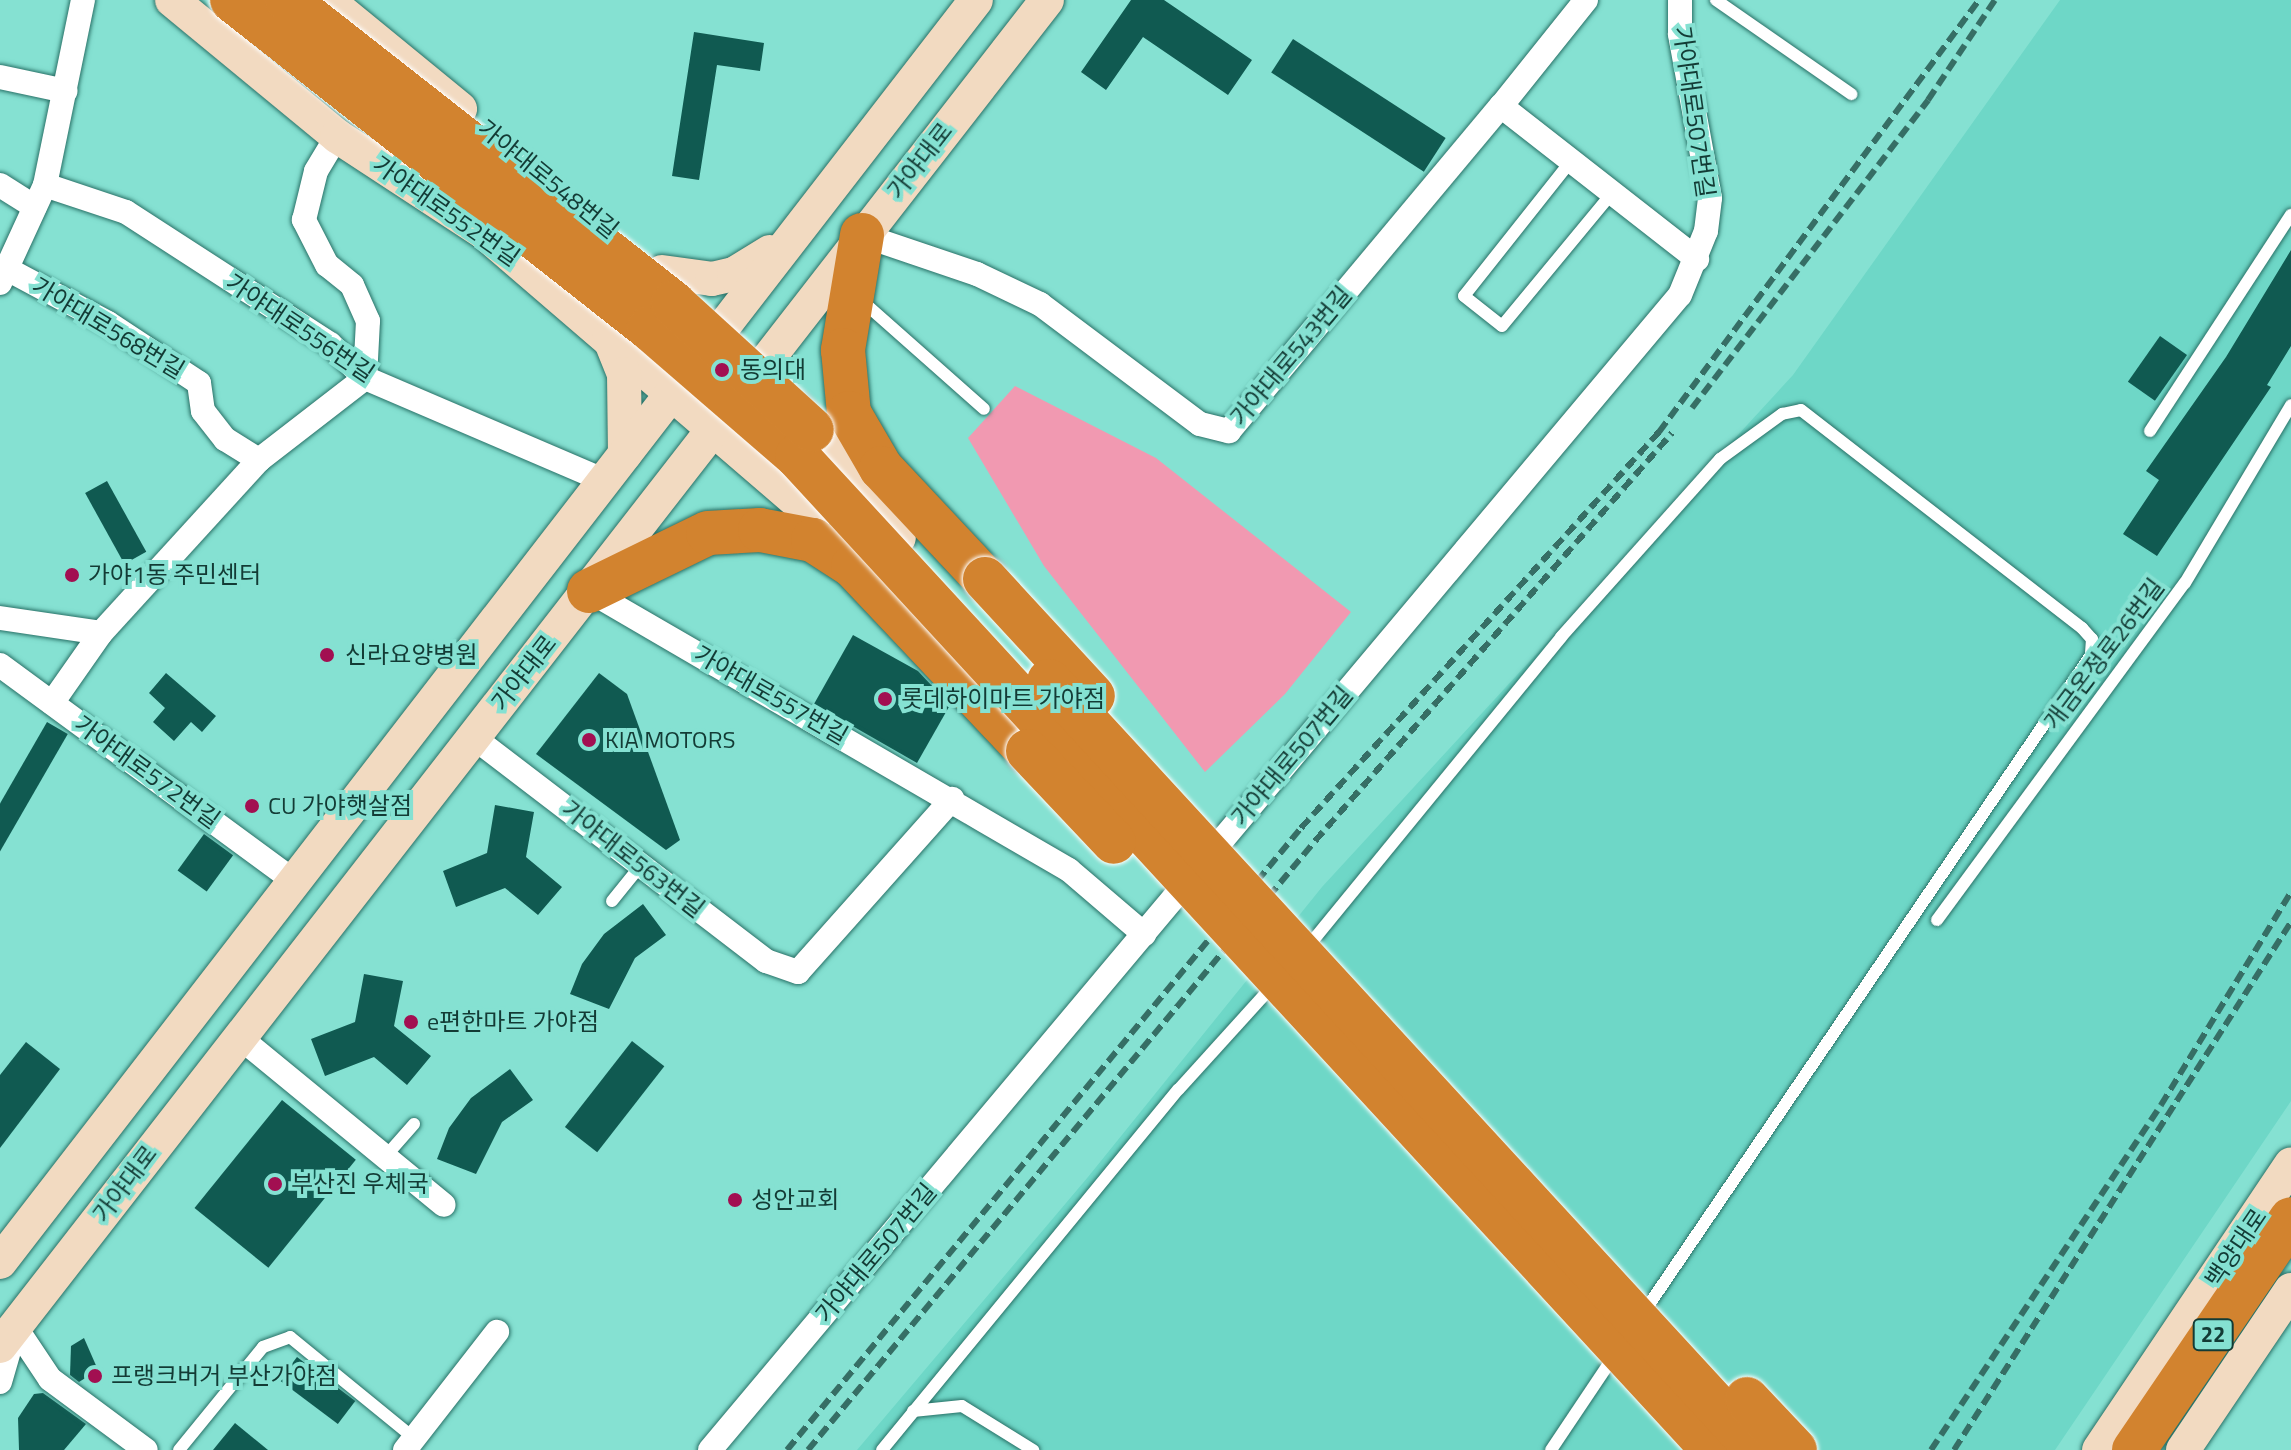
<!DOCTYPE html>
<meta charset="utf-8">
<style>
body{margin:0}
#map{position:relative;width:2291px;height:1450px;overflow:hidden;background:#85e1d2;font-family:"Titillium Web","Noto Sans KR",sans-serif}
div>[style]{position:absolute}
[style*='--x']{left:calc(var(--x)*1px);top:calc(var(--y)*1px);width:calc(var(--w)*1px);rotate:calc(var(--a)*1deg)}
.built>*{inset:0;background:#6ed7c7}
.green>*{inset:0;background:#f199b1}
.building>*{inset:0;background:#105a51;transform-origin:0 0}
.roads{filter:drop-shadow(0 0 2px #297167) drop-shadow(0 0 2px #297167)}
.lane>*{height:12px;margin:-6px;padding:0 6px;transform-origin:6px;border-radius:6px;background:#fff}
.street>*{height:24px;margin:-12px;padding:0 12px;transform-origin:12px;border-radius:12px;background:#fff}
.secondary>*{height:34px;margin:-17px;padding:0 17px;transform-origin:17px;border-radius:17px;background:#f2dac1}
.highway>*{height:44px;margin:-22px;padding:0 22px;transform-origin:22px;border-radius:22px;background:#d2832f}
.rail>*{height:6px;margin-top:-3px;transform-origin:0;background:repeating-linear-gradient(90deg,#366e65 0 12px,transparent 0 18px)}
.bridges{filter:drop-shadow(0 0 2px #fff) drop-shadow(0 0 2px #fff)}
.highway-bridge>*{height:44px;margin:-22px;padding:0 22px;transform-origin:22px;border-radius:22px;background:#d2832f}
.dots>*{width:22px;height:22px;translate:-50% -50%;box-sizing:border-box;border:4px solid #85e1d2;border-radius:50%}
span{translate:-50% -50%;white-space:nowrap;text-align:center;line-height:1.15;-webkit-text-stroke:8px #85e1d2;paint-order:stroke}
.shield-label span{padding:2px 6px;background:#85e1d2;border:2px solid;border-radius:6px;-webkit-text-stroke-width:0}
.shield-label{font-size:22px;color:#133b35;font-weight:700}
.street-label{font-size:24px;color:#133b35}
.poi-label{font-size:24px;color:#133b35}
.left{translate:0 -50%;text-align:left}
</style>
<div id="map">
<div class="built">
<i style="clip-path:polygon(2060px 0,2291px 0,2291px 1101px,2055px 1450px,857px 1450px,1088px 1177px,1322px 887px,1793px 375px)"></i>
</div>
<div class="green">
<i style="clip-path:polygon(1015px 386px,1156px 458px,1351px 612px,1285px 694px,1205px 772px,1044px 566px,968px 438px)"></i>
</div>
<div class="building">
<i style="clip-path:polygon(1131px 0,1164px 0,1252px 60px,1228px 95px,1143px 37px,1106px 90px,1081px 72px)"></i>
<i style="clip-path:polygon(694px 32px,764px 43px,760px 71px,717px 65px,699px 180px,672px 176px)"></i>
<i style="left:1293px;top:39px;width:182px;height:40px;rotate:33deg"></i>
<i style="clip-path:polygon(2291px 250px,2291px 346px,2267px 385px,2271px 387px,2157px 556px,2123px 534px,2159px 480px,2146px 471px,2226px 357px)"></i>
<i style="left:2160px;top:336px;width:33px;height:56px;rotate:35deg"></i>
<i style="left:107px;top:481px;width:81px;height:25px;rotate:61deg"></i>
<i style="clip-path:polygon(853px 635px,918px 671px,950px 705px,917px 763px,814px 704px)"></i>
<i style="clip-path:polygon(166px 673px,216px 716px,202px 732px,191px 722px,174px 741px,153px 722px,165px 708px,149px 693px)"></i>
<i style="clip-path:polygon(599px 673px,627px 694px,680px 840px,666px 850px,536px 754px)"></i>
<i style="left:47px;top:722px;width:24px;height:141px;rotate:30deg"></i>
<i style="clip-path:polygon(495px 805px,534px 812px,526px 857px,562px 887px,538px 915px,505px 888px,456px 907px,443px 871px,487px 853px)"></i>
<i style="left:204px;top:834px;width:36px;height:45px;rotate:36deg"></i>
<i style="clip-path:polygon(643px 904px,666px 935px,635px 958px,609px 1009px,570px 994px,582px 964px,604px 934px)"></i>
<i style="clip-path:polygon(364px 974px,403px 981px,394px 1026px,431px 1056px,407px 1085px,374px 1057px,325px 1076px,311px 1039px,355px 1022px)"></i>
<i style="left:632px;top:1041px;width:41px;height:109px;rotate:38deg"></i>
<i style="clip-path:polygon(26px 1042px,60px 1069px,0 1148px,0 1075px)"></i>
<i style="clip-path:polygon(510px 1069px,533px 1100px,502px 1122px,476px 1174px,437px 1159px,449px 1128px,471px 1098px)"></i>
<i style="left:282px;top:1100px;width:95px;height:139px;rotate:39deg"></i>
<i style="clip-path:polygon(84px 1338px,98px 1370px,79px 1382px,70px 1375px,71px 1346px)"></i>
<i style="left:297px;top:1357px;width:73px;height:29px;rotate:37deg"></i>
<i style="clip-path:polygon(43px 1393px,86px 1424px,64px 1450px,19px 1450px,18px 1418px,34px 1394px)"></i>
<i style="clip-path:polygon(235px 1423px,268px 1450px,213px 1450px)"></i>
</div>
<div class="roads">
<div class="lane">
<i style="--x:1716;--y:0;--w:165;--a:34.8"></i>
<i style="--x:1571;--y:161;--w:172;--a:128.4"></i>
<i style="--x:1464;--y:296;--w:48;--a:38.3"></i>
<i style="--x:1502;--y:326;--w:173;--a:-50.4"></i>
<i style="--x:861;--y:300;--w:164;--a:41.5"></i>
<i style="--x:2150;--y:431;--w:258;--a:-56.9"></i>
<i style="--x:612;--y:901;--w:46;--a:-51.1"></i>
<i style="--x:1937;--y:920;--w:418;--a:-53.7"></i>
<i style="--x:2185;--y:583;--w:207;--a:-59.2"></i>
<i style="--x:1306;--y:949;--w:403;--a:-50.7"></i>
<i style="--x:1561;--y:637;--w:239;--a:-48.2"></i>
<i style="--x:1720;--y:459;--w:77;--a:-36"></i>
<i style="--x:1782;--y:414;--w:19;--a:-12"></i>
<i style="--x:1801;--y:410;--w:356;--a:37.8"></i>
<i style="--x:2082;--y:628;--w:15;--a:48"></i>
<i style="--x:2092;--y:639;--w:16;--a:94"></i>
<i style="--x:2091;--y:655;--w:798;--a:124.23"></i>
<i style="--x:385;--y:1157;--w:44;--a:-48.7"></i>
<i style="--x:913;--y:1411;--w:49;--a:-5.8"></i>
<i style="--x:962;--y:1406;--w:84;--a:31.8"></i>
<i style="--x:179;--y:1450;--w:133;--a:-50.8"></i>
<i style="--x:263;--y:1347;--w:29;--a:-20"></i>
<i style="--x:290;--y:1337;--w:160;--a:39.2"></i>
<i style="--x:882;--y:1450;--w:467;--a:-50.6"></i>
<i style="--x:1179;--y:1089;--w:143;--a:-47.8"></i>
<i style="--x:1551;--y:1450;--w:117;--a:-56.2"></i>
</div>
<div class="street">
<i style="--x:1586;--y:0;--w:136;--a:128.7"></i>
<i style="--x:1501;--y:106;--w:249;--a:38"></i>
<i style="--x:0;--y:77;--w:67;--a:12"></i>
<i style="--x:0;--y:185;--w:41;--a:32.2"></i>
<i style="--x:45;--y:185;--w:85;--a:18.4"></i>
<i style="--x:126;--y:212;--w:243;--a:32.9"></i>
<i style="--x:330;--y:344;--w:49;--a:44.2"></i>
<i style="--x:365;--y:378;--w:261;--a:23.2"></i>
<i style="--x:862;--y:235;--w:121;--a:18.7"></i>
<i style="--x:977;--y:274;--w:70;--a:25.5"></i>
<i style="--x:1040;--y:304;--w:200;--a:36.9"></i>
<i style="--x:1200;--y:424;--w:30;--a:14"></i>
<i style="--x:1229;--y:431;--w:424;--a:-50.1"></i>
<i style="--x:9;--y:270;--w:112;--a:28.2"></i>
<i style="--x:108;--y:323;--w:109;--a:33.4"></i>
<i style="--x:199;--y:383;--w:28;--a:82"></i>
<i style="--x:203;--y:411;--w:36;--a:52"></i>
<i style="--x:225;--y:439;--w:40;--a:32"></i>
<i style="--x:0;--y:283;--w:108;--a:-65.3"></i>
<i style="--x:45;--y:185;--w:189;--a:-78.4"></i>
<i style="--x:589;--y:591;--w:555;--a:30.17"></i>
<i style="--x:1069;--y:870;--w:99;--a:40.5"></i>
<i style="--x:0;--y:618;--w:102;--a:8.4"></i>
<i style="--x:0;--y:665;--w:363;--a:36.3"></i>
<i style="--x:52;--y:703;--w:85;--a:-55"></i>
<i style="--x:101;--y:633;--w:234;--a:-47.6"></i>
<i style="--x:259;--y:460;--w:134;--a:-37.7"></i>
<i style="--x:365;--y:378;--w:57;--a:-87"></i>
<i style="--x:368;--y:321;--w:39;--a:-114"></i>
<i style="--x:352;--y:285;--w:32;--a:-141"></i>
<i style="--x:327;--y:265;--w:51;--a:-117.1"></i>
<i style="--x:304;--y:220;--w:50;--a:-76.2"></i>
<i style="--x:316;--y:171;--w:41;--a:-59"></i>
<i style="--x:473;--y:737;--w:369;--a:37.4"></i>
<i style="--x:766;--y:961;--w:34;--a:19"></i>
<i style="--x:798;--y:972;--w:232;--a:-48.3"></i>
<i style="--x:238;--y:1036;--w:266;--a:39.4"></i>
<i style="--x:16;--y:1328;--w:61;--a:56.3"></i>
<i style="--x:50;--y:1379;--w:119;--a:36.5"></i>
<i style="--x:0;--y:1382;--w:54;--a:-73.9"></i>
<i style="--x:405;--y:1450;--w:150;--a:-52.1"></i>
<i style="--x:710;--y:1450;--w:1508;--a:-49.98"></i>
<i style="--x:1680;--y:295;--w:69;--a:-67.9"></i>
<i style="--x:1706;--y:231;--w:33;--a:-83"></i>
<i style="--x:1710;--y:198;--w:167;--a:-100.4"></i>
<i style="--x:1680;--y:34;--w:34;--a:-90"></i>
</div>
<div class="secondary">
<i style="--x:172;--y:0;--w:214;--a:39.5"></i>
<i style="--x:337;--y:136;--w:177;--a:33.2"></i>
<i style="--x:485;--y:233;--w:434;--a:40.7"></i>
<i style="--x:327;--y:0;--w:172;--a:39.3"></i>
<i style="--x:662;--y:272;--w:50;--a:8"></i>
<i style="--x:712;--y:279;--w:23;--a:-13"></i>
<i style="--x:734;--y:274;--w:42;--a:-31.4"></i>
<i style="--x:609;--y:337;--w:40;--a:68"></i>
<i style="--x:624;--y:374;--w:80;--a:89.3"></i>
<i style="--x:796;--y:410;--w:164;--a:51.2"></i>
<i style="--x:0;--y:1262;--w:1595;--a:-52.28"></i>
<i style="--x:0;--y:1346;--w:1705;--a:-52.12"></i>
<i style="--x:2099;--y:1450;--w:344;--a:-56.1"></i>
<i style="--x:2183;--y:1450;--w:193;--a:-56"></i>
</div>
<div class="highway">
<i style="--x:862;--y:235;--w:117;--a:99.4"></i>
<i style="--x:843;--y:350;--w:63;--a:84.6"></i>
<i style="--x:849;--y:413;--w:64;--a:59.8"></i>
<i style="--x:881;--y:468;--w:152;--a:46.9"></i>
<i style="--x:589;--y:591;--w:132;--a:-26"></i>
<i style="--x:708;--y:533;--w:52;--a:-3.3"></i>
<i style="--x:760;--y:530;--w:54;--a:10.7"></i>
<i style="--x:813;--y:540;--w:48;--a:33"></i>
<i style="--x:853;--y:566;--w:255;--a:46.6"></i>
<i style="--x:2134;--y:1450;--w:279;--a:-55.8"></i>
</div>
</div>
<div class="rail">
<i style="--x:1692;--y:408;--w:388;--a:-52.5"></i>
<i style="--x:1928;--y:100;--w:120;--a:-56.2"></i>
<i style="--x:787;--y:1450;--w:807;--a:-50.43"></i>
<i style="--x:1301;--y:828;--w:534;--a:-47.89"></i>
<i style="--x:1659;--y:432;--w:538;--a:-53.47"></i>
<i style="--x:808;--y:1450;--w:792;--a:-50.22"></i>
<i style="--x:1315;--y:841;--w:542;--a:-48.81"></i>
<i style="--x:1931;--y:1450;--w:415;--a:-56.3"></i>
<i style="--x:2161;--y:1105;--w:250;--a:-58.6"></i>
<i style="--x:1954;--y:1450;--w:626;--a:-57.45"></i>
</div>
<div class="bridges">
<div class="highway-bridge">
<i style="--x:232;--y:0;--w:531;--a:38.19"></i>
<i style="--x:649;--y:328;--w:196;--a:40.9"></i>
<i style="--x:797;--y:456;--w:1352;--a:47.34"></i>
<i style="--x:287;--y:0;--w:491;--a:38.1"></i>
<i style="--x:673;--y:303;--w:188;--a:42.4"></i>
<i style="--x:985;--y:579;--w:159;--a:47.3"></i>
<i style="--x:1049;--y:681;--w:1045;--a:47.36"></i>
<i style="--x:1028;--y:751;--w:125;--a:46.6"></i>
<i style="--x:1747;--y:1399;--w:70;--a:46.7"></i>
</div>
</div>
<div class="dots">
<i style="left:722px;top:370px;background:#a20f51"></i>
<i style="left:72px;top:575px;background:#a20f51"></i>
<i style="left:327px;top:655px;background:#a20f51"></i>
<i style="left:885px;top:699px;background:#a20f51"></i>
<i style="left:589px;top:740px;background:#a20f51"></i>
<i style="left:252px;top:806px;background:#a20f51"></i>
<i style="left:411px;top:1022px;background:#a20f51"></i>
<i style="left:275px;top:1184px;background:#a20f51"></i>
<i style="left:735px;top:1200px;background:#a20f51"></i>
<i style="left:95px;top:1376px;background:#a20f51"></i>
</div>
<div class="shield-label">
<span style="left:2213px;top:1335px">22</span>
</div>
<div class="street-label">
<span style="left:1694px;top:112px;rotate:82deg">가야대로507번길</span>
<span style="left:920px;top:161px;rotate:-52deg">가야대로</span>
<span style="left:548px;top:179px;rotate:39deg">가야대로548번길</span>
<span style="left:446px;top:211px;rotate:35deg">가야대로552번길</span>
<span style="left:108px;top:328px;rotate:31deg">가야대로568번길</span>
<span style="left:300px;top:328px;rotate:34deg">가야대로556번길</span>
<span style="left:1291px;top:356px;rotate:-50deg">가야대로543번길</span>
<span style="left:2104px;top:654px;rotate:-53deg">개금온정로26번길</span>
<span style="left:524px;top:673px;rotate:-52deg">가야대로</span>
<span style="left:771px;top:695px;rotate:30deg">가야대로557번길</span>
<span style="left:1292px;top:756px;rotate:-50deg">가야대로507번길</span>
<span style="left:147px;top:772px;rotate:36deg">가야대로572번길</span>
<span style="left:633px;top:859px;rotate:38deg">가야대로563번길</span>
<span style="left:125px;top:1184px;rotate:-53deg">가야대로</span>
<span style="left:2236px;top:1248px;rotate:-56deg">백양대로</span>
<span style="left:876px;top:1253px;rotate:-50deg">가야대로507번길</span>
</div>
<div class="poi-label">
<span class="left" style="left:740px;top:370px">동의대</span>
<span class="left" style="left:88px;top:575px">가야1동 주민센터</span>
<span class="left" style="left:345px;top:655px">신라요양병원</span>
<span class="left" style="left:901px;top:699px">롯데하이마트 가야점</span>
<span class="left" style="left:605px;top:740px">KIA MOTORS</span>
<span class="left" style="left:268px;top:806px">CU 가야햇살점</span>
<span class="left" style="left:427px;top:1022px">e편한마트 가야점</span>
<span class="left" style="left:291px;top:1184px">부산진 우체국</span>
<span class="left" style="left:751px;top:1200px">성안교회</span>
<span class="left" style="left:111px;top:1376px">프랭크버거 부산가야점</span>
</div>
</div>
